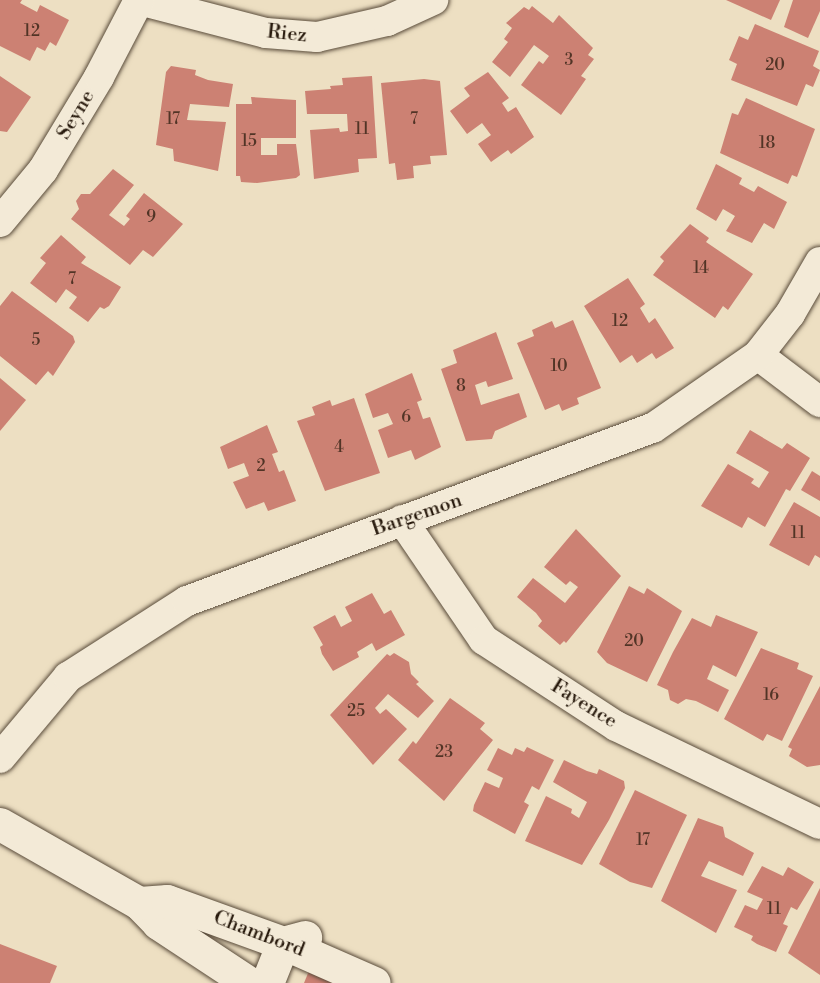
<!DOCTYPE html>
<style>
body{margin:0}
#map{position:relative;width:820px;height:983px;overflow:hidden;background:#eddfc2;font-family:"Libre Bodoni",serif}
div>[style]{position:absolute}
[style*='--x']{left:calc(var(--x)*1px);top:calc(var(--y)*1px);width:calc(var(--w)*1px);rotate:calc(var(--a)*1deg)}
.building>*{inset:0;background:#cc8173}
.roads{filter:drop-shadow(0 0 2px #594b3a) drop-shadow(0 0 2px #594b3a)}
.minor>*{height:30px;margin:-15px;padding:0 15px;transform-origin:15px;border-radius:15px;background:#f3ead7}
.tertiary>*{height:33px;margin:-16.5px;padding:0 16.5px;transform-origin:16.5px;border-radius:16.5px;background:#f3ead7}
span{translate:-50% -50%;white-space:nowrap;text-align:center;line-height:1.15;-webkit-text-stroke:5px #f3ead7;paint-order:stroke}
.number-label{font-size:16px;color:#513426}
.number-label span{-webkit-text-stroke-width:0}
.street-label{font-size:20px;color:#281a0d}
</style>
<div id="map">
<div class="building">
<i style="clip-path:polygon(0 0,22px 0,20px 3px,37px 12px,40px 5px,69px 20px,56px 46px,50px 42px,45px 51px,37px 47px,30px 61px,0 46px)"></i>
<i style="clip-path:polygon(726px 0,780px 0,771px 20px)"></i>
<i style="clip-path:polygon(793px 0,820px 0,820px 11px,808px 38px,784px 27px)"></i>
<i style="clip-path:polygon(532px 6px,553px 23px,559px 15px,593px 48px,588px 55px,594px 59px,581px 76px,586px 79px,561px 115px,521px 85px,539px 61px,543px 64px,549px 56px,534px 45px,510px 77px,492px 62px,508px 42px,504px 39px,512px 28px,506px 23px,524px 7px,529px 10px)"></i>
<i style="clip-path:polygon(755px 24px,819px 51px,813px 66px,820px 70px,813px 87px,806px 84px,797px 106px,731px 80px,737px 64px,729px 60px,739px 36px,748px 40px)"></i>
<i style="clip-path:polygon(171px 66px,196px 70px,195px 75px,208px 80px,233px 84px,229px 107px,190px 104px,187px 120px,226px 122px,218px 171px,174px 161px,173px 149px,156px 145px,166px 72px)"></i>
<i style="clip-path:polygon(488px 72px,509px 98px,502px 103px,508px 112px,516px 107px,534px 137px,511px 154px,508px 150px,491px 162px,478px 144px,491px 135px,482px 123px,467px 134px,450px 111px,470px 96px,464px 88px)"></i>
<i style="clip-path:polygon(0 76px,31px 97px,7px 132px,0 131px)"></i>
<i style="clip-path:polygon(372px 76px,377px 158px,358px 159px,359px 172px,314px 179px,310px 130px,339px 128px,340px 132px,348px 131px,347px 114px,307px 114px,305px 91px,331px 89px,330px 86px,343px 85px,342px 78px)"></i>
<i style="clip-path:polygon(424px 79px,440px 81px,447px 155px,430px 156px,431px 164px,413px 166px,414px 178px,397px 180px,395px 163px,389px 164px,381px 83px)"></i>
<i style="clip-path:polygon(251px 97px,296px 100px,296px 138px,261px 138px,261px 155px,277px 155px,277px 144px,296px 144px,300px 175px,296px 178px,257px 183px,241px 182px,240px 176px,236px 176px,236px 104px,252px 104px)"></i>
<i style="clip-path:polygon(746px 98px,815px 129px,797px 177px,792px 175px,788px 184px,720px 153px,732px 113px,738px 115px)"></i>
<i style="clip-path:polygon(716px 164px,742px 178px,739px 184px,754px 192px,758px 186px,787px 202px,774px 229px,764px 223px,752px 243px,726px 231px,735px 216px,723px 209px,716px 221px,696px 209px)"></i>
<i style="clip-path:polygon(113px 169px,134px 185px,109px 215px,124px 226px,130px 219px,126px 216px,144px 193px,183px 224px,153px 257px,143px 250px,130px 265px,71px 219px,79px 209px,76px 201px,81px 194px,90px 194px)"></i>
<i style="clip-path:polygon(690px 224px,709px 238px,706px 242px,753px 274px,728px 310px,723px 306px,715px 318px,653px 275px,664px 261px,660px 257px)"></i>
<i style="clip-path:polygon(61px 235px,86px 257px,81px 263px,121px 287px,109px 306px,104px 309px,100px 307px,88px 322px,69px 308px,77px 297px,66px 289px,56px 303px,30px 283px,46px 263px,40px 258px)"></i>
<i style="clip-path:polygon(628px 278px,645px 304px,640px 308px,649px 323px,655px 318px,674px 348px,656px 359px,652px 353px,637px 363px,632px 355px,620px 363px,584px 306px)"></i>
<i style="clip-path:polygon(12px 291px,73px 336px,75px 342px,53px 376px,48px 371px,36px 385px,0 356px,0 306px)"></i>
<i style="clip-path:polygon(573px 320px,601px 388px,577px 398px,579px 404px,562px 411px,559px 404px,545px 410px,517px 343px,534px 336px,532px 330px,552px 321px,555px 328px)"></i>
<i style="clip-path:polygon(496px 332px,513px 379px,488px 387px,486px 381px,475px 385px,481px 405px,519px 393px,527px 417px,495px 431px,492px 439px,466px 441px,441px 369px,457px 363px,453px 350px)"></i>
<i style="clip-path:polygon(412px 373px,422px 400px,417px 402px,423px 419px,430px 417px,441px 447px,415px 460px,411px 450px,388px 458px,378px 430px,393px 424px,388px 413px,373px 418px,365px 394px)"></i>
<i style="clip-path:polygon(0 378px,26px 400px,0 431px)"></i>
<i style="clip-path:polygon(354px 398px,380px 473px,325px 491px,297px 421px,315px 415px,312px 407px,330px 400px,332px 406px)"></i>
<i style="clip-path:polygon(267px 425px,278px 452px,272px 454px,279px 472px,284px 470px,296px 501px,268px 511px,264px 502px,246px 509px,233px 482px,249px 476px,244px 463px,228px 469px,220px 447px)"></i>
<i style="clip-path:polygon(750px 430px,782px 449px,787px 443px,810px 458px,790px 491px,786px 489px,765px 527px,748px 517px,742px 528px,701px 506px,728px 464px,754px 479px,751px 483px,759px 488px,769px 472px,736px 453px)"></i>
<i style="clip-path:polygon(812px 471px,820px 476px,820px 501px,801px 490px)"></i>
<i style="clip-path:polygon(794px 502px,820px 517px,820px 558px,815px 555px,809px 566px,769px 545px)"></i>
<i style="clip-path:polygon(576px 529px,621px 576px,566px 643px,564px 641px,560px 645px,538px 626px,542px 621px,536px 613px,517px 597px,533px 578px,565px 603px,578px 587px,570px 581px,566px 585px,544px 567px)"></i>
<i style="clip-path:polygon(629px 586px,644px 594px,647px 588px,682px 611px,647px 682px,607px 663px,597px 652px)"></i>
<i style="clip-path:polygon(372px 593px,384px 614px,391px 610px,405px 635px,376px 651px,372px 643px,357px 652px,359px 657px,333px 671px,322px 654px,320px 647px,323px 645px,313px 627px,335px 615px,341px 627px,352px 621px,345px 607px)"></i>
<i style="clip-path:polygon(716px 615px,758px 632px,736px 677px,713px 665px,707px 679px,729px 690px,718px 712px,696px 701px,686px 699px,678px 704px,670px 700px,668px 690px,657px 685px,673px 652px,692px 618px,711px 627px)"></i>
<i style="clip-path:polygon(761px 648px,799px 663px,797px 669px,813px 676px,782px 741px,767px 734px,763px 741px,724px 719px)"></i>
<i style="clip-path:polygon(394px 653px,409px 662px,411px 674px,419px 682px,416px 684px,434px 701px,418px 718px,388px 694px,375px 708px,380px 714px,386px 709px,407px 729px,373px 765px,330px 715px,387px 654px,390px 656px)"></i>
<i style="clip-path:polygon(820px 686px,820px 765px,807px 767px,789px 756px,792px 749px,788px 747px)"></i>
<i style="clip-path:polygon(450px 698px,485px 723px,480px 729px,493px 740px,444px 801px,398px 760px,413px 741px,416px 744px)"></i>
<i style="clip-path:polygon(527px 747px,554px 760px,539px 790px,532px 786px,524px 802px,529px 805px,515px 834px,473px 811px,474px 805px,485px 782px,499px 788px,503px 778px,487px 770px,498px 748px,512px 755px,515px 748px,524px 752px)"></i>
<i style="clip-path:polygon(564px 760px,587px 771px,597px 774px,599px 769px,624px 781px,625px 788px,609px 820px,582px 865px,525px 841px,546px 796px,572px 809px,571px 813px,579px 818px,587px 802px,553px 782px)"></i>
<i style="clip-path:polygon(635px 790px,687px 815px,652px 888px,630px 882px,599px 864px)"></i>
<i style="clip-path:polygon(698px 818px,723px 827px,725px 837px,754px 853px,743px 876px,709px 861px,701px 876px,737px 890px,716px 933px,661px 901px)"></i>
<i style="clip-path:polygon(762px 866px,783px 876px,788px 867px,814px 882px,797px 910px,791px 907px,783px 924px,788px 926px,776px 952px,757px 944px,751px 940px,753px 936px,734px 927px,745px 905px,757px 910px,763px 899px,747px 892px)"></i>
<i style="clip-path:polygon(820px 888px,820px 975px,788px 953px)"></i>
<i style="clip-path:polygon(0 944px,57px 966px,50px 983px,0 983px)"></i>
<i style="clip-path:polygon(311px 966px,344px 983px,304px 983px)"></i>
</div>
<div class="roads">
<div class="minor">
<i style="--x:139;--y:0;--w:131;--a:14.6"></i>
<i style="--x:266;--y:33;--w:51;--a:4.5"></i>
<i style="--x:317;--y:37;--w:72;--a:-12.9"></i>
<i style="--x:387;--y:21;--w:51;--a:-24.5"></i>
<i style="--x:0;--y:222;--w:67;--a:-50.4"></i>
<i style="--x:43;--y:170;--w:109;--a:-58.9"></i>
<i style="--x:99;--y:77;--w:87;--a:-62.5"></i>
<i style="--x:758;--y:355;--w:78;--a:37.2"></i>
<i style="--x:402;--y:520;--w:145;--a:55.7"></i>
<i style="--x:484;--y:640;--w:158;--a:33.1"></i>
<i style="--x:616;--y:726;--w:226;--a:25.7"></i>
<i style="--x:0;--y:758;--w:106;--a:-50"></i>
<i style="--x:68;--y:677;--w:141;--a:-32.6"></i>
<i style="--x:187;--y:601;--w:497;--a:-20.4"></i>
<i style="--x:653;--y:428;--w:128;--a:-34.8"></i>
<i style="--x:758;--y:355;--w:52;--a:-52"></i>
<i style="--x:790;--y:314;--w:60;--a:-60"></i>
</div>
<div class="tertiary">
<i style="--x:0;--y:824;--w:160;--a:29.6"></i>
<i style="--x:139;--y:903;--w:28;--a:46"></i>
<i style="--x:158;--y:923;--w:109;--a:33.4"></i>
<i style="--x:139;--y:903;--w:28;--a:-4"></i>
<i style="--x:167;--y:901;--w:123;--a:19.9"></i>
<i style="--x:283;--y:943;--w:99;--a:23.7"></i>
<i style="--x:267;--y:983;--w:43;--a:-68.2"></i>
<i style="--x:283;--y:943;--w:23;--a:-15"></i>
</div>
</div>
<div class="number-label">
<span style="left:32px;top:31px">12</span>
<span style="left:569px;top:60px">3</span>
<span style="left:775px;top:65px">20</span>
<span style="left:173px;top:119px">17</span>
<span style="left:414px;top:119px">7</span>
<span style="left:362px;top:129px">11</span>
<span style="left:249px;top:141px">15</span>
<span style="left:767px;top:143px">18</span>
<span style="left:151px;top:217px">9</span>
<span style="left:701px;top:268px">14</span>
<span style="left:72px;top:279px">7</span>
<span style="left:620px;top:321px">12</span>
<span style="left:36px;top:340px">5</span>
<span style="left:559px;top:366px">10</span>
<span style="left:461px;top:386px">8</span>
<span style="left:406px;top:417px">6</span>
<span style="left:339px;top:447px">4</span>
<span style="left:261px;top:466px">2</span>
<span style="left:798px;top:533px">11</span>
<span style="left:634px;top:641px">20</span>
<span style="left:771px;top:695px">16</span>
<span style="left:356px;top:711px">25</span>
<span style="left:444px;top:752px">23</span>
<span style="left:643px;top:840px">17</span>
<span style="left:774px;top:909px">11</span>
</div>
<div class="street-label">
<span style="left:287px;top:34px;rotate:6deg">Riez</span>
<span style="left:76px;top:115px;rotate:-59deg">Seyne</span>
<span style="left:417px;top:515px;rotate:-19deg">Bargemon</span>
<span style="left:584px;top:704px;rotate:32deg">Fayence</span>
<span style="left:259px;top:934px;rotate:21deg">Chambord</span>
</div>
</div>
